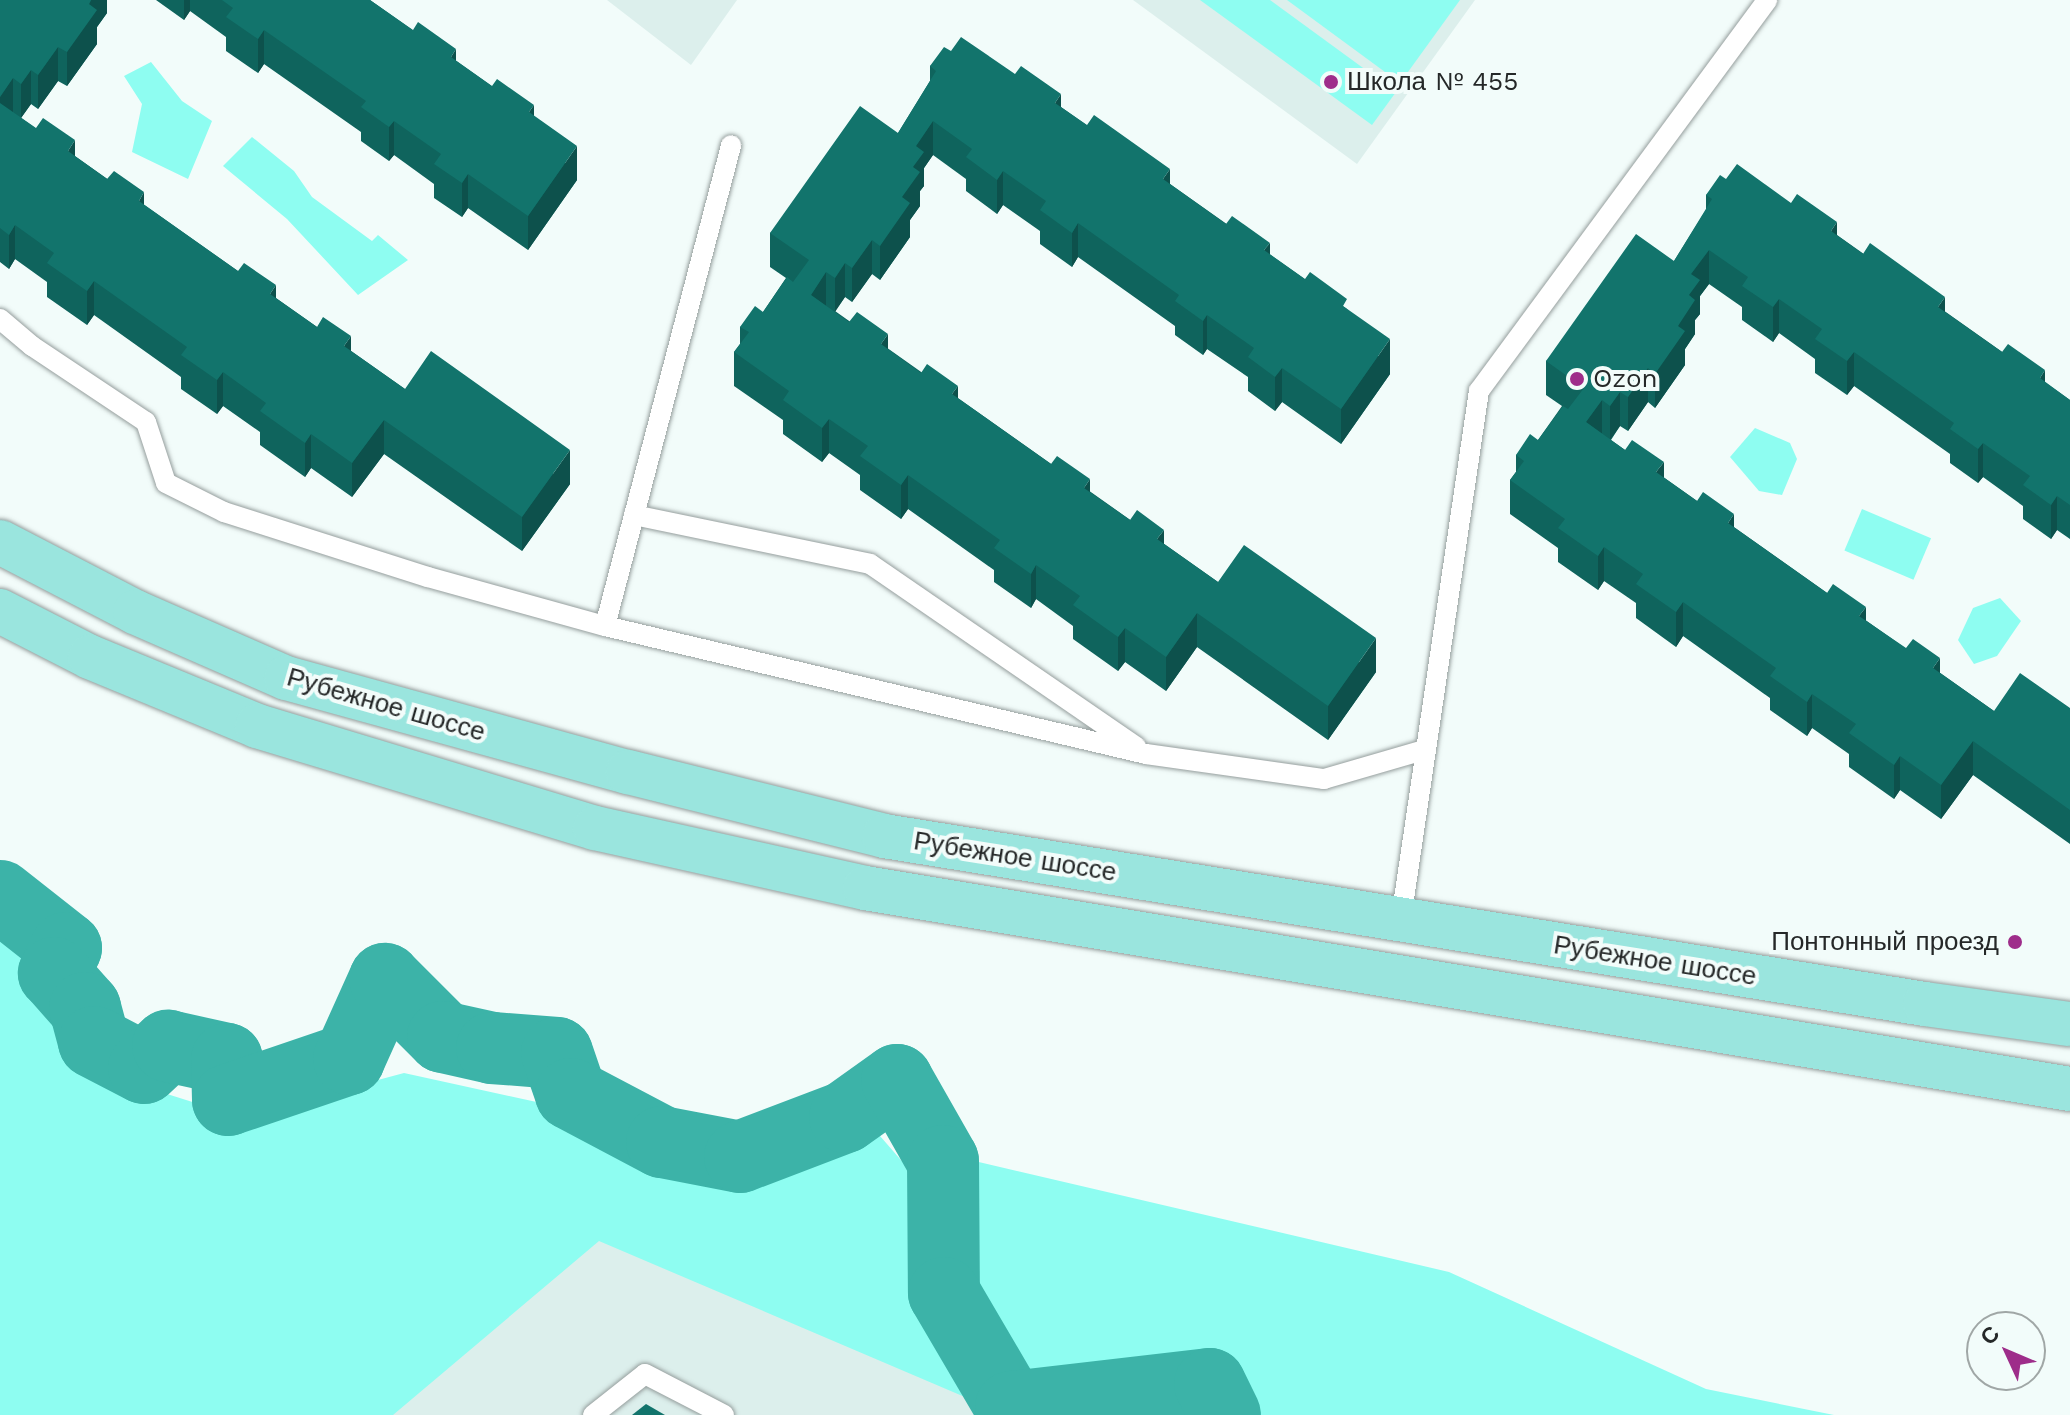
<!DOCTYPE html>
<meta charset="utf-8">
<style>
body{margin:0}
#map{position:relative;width:2070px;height:1415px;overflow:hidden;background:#f2fcfa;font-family:"Work Sans",sans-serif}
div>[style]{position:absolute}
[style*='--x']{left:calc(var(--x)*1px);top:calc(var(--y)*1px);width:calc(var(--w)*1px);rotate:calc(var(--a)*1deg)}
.built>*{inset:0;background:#dcefec}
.green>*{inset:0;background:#8efdf1;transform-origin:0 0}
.river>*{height:72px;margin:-36px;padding:0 36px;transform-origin:36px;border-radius:36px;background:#3cb3a8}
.roads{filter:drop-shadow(0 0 2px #959e9d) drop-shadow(0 0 2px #959e9d)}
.service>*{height:20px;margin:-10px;padding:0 10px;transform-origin:10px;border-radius:10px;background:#fff}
.primary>*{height:44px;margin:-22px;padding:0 22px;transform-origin:22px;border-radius:22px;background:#9ae5de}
.wall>*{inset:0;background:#0f645d}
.shaded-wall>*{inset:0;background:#0d514c}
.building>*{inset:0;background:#12746c}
.dots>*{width:22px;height:22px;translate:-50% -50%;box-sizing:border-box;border:4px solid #f2fcfa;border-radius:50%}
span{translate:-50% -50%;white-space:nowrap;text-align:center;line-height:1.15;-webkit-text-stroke:8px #f2fcfa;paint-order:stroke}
.poi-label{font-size:26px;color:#252828}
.left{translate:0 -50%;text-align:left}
.right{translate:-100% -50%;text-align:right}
.street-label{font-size:26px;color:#252828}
.north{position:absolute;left:1966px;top:1311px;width:80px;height:80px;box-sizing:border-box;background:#f2fcfa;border:2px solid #a0a7a6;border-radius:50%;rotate:314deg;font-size:22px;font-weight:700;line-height:32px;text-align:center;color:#252828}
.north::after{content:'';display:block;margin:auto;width:28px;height:36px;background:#9e2d8a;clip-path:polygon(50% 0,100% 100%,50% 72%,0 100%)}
</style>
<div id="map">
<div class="built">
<i style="clip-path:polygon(607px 0,737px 0,691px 65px)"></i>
<i style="clip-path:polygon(1133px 0,1475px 0,1357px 164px)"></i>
<i style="clip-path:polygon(587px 1224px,1044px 1415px,367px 1415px)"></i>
</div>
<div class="green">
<i style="clip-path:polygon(1200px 0,1270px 0,1396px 92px,1372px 125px)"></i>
<i style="clip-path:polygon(1287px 0,1460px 0,1400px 83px)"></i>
<i style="clip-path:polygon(151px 62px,182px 101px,212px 121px,188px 179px,132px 152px,142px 104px,124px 76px)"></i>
<i style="clip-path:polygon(252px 137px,294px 171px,312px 197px,372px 241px,378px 235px,408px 260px,358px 295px,287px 219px,223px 166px)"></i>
<i style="clip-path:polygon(1755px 428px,1790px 443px,1797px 459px,1782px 495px,1759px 491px,1730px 457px)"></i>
<i style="left:1862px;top:509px;width:75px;height:45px;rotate:23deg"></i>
<i style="clip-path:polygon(2000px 598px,2021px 621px,1997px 656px,1974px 664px,1958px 640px,1973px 608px)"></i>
<i style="clip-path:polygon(0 922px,39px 955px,36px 991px,91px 1070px,240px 1117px,404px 1073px,564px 1108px,737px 1186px,867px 1121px,920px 1182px,966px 1159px,1449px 1272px,1706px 1389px,1834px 1415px,1007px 1415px,599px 1241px,393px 1415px,0 1415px)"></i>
</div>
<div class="river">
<i style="--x:0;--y:896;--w:84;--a:38.2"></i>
<i style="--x:66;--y:948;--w:28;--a:116"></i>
<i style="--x:54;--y:973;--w:47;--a:48.5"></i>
<i style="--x:85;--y:1008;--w:35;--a:75"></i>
<i style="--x:94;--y:1042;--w:56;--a:27.5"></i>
<i style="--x:144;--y:1068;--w:33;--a:-43"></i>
<i style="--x:168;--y:1046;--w:60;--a:12.4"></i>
<i style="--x:227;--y:1059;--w:41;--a:88.6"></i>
<i style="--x:228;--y:1100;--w:128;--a:-18.7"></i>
<i style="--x:349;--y:1059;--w:88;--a:-65.8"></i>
<i style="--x:385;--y:979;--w:82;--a:45"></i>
<i style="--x:443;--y:1037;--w:50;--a:12.7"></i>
<i style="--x:492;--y:1048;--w:65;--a:4.4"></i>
<i style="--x:557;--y:1053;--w:43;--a:71.1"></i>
<i style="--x:571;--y:1094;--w:103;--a:27.8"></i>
<i style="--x:662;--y:1142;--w:79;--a:10.9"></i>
<i style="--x:740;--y:1157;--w:112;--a:-20.9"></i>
<i style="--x:845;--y:1117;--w:64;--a:-35.4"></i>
<i style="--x:897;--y:1080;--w:93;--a:60.4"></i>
<i style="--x:943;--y:1161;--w:132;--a:89.6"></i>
<i style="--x:944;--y:1293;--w:132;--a:59.6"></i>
<i style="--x:1011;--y:1407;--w:200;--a:-6.6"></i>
<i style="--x:1210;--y:1384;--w:34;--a:64"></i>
</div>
<div class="roads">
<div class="service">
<i style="--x:0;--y:319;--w:42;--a:40.2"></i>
<i style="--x:32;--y:346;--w:137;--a:33.7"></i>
<i style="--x:146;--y:422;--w:64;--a:71.8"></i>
<i style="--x:166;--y:483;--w:65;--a:26.6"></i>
<i style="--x:224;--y:512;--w:214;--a:17.7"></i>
<i style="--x:428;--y:577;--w:184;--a:15.5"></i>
<i style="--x:605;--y:626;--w:556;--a:13.31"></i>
<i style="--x:1146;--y:754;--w:180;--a:8"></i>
<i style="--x:1324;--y:779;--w:104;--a:-16.2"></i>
<i style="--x:634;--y:515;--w:241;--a:11.7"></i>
<i style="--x:870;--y:564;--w:323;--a:34.5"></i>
<i style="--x:605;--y:626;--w:497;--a:-75.3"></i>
<i style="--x:1401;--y:919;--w:534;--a:-81.6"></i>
<i style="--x:1479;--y:391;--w:486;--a:-53.6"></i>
<i style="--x:593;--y:1415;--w:66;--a:-38.3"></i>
<i style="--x:645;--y:1374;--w:89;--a:27.4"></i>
</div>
<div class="primary">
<i style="--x:0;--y:542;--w:152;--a:27.4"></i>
<i style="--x:135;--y:612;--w:165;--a:23.6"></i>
<i style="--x:286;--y:678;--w:355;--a:15.4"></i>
<i style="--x:628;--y:772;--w:264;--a:14"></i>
<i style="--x:884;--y:836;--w:1054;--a:9.17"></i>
<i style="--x:1925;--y:1004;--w:146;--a:7.9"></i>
<i style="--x:0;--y:611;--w:101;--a:27.1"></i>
<i style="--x:90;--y:657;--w:181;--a:22.4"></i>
<i style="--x:257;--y:726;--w:353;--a:16.8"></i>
<i style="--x:595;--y:828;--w:277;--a:12.5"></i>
<i style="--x:865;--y:888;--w:1222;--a:9.47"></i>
</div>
</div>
<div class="wall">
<i style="clip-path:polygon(0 0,107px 0,107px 13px,97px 27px,97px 44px,67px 86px,58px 81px,38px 109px,31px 104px,21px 118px,405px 389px,570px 484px,522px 551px,384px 454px,352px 497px,311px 468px,305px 477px,260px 445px,260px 432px,223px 406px,217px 414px,181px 389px,181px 377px,94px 315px,87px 325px,47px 297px,47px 282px,15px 259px,9px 269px,0 262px)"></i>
<i style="clip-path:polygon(156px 0,370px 0,534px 116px,577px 180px,528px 250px,468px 208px,462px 217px,434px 198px,434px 184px,394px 155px,389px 161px,361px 141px,361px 132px,264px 64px,258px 73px,226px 51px,226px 37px,190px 11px,184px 20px)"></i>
<i style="clip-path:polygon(951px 51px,1061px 107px,1347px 309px,1390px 374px,1341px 444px,1282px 402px,1275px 411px,1248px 391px,1248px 377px,1207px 349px,1203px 355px,1175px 335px,1175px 326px,1078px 257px,1072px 267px,1040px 244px,1040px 231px,1003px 205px,997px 214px,966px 191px,966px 179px,933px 155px,924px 168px,924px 186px,920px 191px,920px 206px,910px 220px,910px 237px,880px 280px,872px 274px,852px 302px,845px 297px,835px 311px,1218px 582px,1376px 672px,1328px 740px,1197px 647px,1166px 691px,1125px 662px,1118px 671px,1073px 639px,1073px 626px,1036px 599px,1031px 608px,994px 582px,994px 570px,908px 509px,901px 519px,860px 490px,860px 475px,829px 453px,822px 462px,783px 434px,783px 420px,734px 386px,734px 352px,740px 344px,740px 327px,763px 312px,786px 278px,770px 267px,770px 233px,898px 133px,930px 81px,930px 66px)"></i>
<i style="clip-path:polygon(1726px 179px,1837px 235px,2070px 400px,2070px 539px,2057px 530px,2051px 539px,2023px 519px,2023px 506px,1983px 477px,1978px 483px,1950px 463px,1950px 454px,1854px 386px,1847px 395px,1815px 373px,1815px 359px,1779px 333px,1773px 342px,1742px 320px,1742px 307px,1709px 284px,1700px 296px,1700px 314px,1695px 320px,1695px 334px,1685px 349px,1685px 365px,1655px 408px,1648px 402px,1628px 431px,1620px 426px,1611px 440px,1994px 711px,2070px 708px,2070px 844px,1973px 775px,1941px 819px,1900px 790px,1894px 799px,1849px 767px,1849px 754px,1812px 728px,1807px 736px,1770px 710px,1770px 698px,1683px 636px,1676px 647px,1636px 618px,1636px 603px,1604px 581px,1598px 590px,1558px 562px,1558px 548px,1510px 514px,1510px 480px,1516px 472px,1516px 455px,1538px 440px,1562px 406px,1546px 395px,1546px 361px,1674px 261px,1706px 210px,1706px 195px)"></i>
</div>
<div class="shaded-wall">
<i style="clip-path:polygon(91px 0,107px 0,107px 13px,97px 27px,97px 44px,67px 86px,67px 52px)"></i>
<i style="clip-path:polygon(184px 0,190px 0,190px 11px,184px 20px)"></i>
<i style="clip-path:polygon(264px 30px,264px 64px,258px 73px,258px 39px)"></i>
<i style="clip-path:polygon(58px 47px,58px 81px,38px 109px,38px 75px)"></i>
<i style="clip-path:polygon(456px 49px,456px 83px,451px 57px)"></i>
<i style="clip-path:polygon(31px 70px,31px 104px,21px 118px,21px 84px)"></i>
<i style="clip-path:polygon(13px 78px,13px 112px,0 131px,0 97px)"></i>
<i style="clip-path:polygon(1061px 94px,1061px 128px,1055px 103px)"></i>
<i style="clip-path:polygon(534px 105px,534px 139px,529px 112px)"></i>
<i style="clip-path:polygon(394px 121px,394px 155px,389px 161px,389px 127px)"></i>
<i style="clip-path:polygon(933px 121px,933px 155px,924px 168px,924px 186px,920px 191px,920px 206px,910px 220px,910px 237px,880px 280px,880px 246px,902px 197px,913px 167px,916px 146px)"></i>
<i style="clip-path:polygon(75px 140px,75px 174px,68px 151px)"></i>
<i style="clip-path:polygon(577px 146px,577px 180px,528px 250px,528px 216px)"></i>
<i style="clip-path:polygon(1170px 169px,1170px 203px,1163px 179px)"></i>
<i style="clip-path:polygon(1003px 171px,1003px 205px,997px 214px,997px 180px)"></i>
<i style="clip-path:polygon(468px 174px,468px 208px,462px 217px,462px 183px)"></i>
<i style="clip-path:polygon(144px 192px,144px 226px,139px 201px)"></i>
<i style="clip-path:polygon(1837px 222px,1837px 256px,1831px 231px)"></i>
<i style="clip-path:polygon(1078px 223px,1078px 257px,1072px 267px,1072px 233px)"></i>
<i style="clip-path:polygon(15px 225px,15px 259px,9px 269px,9px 235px)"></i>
<i style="clip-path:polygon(872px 240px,872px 274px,852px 302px,852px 268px)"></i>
<i style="clip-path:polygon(1270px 243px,1270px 277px,1264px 250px)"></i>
<i style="clip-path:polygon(1709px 250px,1709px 284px,1700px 296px,1700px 314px,1695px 320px,1695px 334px,1685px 349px,1685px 365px,1655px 408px,1655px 374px,1678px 326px,1689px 295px,1691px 274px)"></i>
<i style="clip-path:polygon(845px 263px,845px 297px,835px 312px,835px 278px)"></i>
<i style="clip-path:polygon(826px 272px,826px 306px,811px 295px)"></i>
<i style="clip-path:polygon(94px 281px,94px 315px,87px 325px,87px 291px)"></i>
<i style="clip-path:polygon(276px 285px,276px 319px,270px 294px)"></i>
<i style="clip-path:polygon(1945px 297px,1945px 331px,1938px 307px)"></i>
<i style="clip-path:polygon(1779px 299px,1779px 333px,1773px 342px,1773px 307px)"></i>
<i style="clip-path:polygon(1207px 315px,1207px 349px,1203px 355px,1203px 321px)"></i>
<i style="clip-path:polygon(888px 334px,888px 368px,881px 344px)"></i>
<i style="clip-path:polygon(351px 336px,351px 370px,344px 346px)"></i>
<i style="clip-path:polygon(1390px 339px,1390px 374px,1341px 444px,1341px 409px)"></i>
<i style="clip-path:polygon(1854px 352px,1854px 386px,1847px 395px,1847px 361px)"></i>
<i style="clip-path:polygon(1282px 368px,1282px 402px,1275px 411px,1275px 377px)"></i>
<i style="clip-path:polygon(1648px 368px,1648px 402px,1628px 431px,1628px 397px)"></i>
<i style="clip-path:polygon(2045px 370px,2045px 404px,2040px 378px)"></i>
<i style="clip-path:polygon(223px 372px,223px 406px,217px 414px,217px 380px)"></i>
<i style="clip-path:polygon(958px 386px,958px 420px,952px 394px)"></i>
<i style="clip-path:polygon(1620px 392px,1620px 426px,1610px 440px,1610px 406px)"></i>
<i style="clip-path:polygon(1602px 400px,1602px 434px,1586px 422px)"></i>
<i style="clip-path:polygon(829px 419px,829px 453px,822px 462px,822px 428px)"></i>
<i style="clip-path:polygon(384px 420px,384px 454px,352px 497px,352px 463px)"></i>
<i style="clip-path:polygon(311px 434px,311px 468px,305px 477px,305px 443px)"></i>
<i style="clip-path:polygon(1983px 443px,1983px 477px,1978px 483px,1978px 449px)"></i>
<i style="clip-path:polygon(570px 450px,570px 484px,522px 551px,522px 517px)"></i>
<i style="clip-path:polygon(1664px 462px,1664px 496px,1656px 472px)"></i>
<i style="clip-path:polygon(908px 475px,908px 509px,901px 519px,901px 485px)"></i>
<i style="clip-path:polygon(1090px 479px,1090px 513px,1084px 488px)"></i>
<i style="clip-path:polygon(2057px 496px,2057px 530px,2051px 539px,2051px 505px)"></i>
<i style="clip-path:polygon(1734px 514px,1734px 548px,1728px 523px)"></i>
<i style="clip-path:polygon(1164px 530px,1164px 564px,1157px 539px)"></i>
<i style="clip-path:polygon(1604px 547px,1604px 581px,1598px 590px,1598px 556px)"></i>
<i style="clip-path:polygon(1036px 565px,1036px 599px,1031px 608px,1031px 574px)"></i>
<i style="clip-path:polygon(1683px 602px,1683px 636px,1676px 647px,1676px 612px)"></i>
<i style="clip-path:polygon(1866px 607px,1866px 641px,1859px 616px)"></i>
<i style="clip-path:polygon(1197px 613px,1197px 647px,1166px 691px,1166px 657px)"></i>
<i style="clip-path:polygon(1125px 628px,1125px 662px,1118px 671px,1118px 637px)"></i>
<i style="clip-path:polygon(1376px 638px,1376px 672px,1328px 740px,1328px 706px)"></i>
<i style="clip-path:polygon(1940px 658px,1940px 692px,1933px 668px)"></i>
<i style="clip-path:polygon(1812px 694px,1812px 728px,1807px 736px,1807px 702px)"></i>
<i style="clip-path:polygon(1973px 741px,1973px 775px,1941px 819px,1941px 785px)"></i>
<i style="clip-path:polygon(1900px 756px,1900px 790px,1894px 799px,1894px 765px)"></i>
</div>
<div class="building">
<i style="clip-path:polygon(0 0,91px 0,89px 4px,97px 10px,67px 52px,58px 47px,38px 75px,31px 70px,21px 84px,13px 78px,0 97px)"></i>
<i style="clip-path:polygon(222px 0,370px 0,413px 30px,418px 22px,456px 49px,451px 57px,492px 86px,497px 79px,534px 105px,529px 112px,577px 146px,528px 216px,468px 174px,462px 183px,434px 164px,441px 154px,394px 121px,389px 127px,361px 107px,366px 101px,264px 30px,258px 39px,226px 17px,233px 8px)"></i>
<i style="clip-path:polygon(961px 37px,1015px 74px,1021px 66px,1061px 94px,1055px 103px,1087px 125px,1094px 115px,1170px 169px,1163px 179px,1226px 224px,1232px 216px,1270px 243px,1264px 250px,1305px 279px,1310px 272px,1347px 299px,1343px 306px,1390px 339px,1341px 409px,1282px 368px,1275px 377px,1248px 357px,1254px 348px,1207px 315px,1203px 321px,1175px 301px,1179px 295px,1078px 223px,1072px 233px,1040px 210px,1046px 201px,1003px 171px,997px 180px,966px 157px,972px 149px,933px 121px,916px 146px,924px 152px,913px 167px,920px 172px,902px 197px,910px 203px,880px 246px,872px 240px,852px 268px,845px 263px,835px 278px,826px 272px,811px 295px,849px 322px,857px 312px,888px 334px,881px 344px,921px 373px,927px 364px,958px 386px,952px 394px,1051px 464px,1057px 456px,1090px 479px,1084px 488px,1130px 520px,1137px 510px,1164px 530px,1157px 539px,1218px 582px,1244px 545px,1376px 638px,1328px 706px,1197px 613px,1166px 657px,1125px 628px,1118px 637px,1073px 605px,1080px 596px,1036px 565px,1031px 574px,994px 548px,1000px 540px,908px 475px,901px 485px,860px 456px,868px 446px,829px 419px,822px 428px,783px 400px,789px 391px,734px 352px,749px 332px,740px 327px,755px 306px,763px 312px,787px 277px,793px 282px,809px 260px,770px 233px,860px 106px,898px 133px,936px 71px,930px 66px,944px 47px,951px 51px)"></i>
<i style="clip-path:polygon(0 103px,36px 128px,43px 118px,75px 140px,68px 151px,107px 179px,114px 171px,144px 192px,139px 201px,238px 271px,244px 263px,276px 285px,270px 294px,317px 327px,323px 317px,351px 336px,344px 346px,405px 389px,431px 351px,570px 450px,522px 517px,384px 420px,352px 463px,311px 434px,305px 443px,260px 411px,266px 403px,223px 372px,217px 380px,181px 355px,187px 347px,94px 281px,87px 291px,47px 263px,54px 253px,15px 225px,9px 235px,0 228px)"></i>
<i style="clip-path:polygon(1737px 164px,1791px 203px,1797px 194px,1837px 222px,1831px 231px,1863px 254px,1870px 243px,1945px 297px,1938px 307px,2002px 352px,2008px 344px,2045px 370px,2040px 378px,2070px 400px,2070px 505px,2057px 496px,2051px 505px,2023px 485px,2030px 476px,1983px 443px,1978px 449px,1950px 429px,1954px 423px,1854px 352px,1847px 361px,1815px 339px,1822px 329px,1779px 299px,1773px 307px,1742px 286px,1748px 277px,1709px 250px,1691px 274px,1700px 280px,1689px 295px,1695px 300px,1678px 326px,1685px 331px,1655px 374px,1648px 368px,1628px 397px,1620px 392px,1610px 406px,1602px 400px,1586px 422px,1625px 450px,1632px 440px,1664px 462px,1656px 472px,1697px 501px,1703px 492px,1734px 514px,1728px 523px,1827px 593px,1833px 584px,1866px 607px,1859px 616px,1906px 648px,1913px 639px,1940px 658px,1933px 668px,1994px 711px,2020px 673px,2070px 708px,2070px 810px,1973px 741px,1941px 785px,1900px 756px,1894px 765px,1849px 733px,1856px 724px,1812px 694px,1807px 702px,1770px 676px,1776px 668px,1683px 602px,1676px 612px,1636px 584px,1643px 574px,1604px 547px,1598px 556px,1558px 528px,1565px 519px,1510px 480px,1524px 461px,1516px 455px,1530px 434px,1538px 440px,1563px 406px,1568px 409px,1584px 388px,1546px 361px,1636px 234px,1674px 261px,1712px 199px,1706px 195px,1720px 175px,1726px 179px)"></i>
<i style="clip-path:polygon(646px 1404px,665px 1415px,632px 1415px)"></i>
</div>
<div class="dots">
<i style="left:1331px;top:82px;background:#9e2d8a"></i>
<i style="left:1577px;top:379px;background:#9e2d8a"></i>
<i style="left:2015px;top:942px;background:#9e2d8a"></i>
</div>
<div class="poi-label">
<span class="left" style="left:1347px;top:82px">Школа № 455</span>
<span class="left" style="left:1593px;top:379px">Ozon</span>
<span class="right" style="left:1999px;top:942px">Понтонный проезд</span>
</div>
<div class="street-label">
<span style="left:386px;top:705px;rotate:16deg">Рубежное шоссе</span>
<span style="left:1015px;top:857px;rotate:9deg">Рубежное шоссе</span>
<span style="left:1655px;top:961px;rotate:9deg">Рубежное шоссе</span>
</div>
<div class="north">С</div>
</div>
